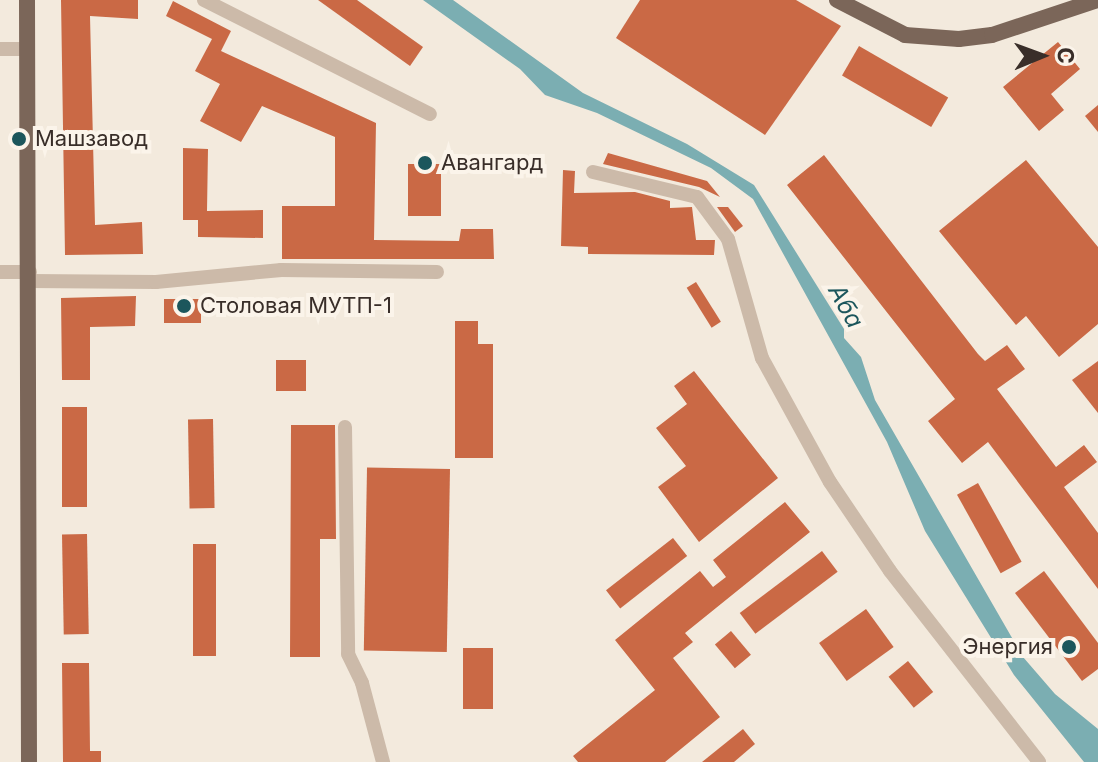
<!DOCTYPE html>
<meta charset="utf-8">
<style>
body{margin:0}
#map{position:relative;width:1098px;height:762px;overflow:hidden;background:#f3eadd;font-family:Inter,sans-serif}
div>[style]{position:absolute}
[style*='--x']{left:calc(var(--x)*1px);top:calc(var(--y)*1px);width:calc(var(--w)*1px);rotate:calc(var(--a)*1deg)}
.water>*{inset:0;background:#7baeb2}
.building>*{inset:0;background:#ca6945;transform-origin:0 0}
.minor>*{height:14px;margin:-7px;padding:0 7px;transform-origin:7px;border-radius:7px;background:#ccbaa9}
.major>*{height:16px;margin:-8px;padding:0 8px;transform-origin:8px;border-radius:8px;background:#7b6659}
.dots>*{width:22px;height:22px;translate:-50% -50%;box-sizing:border-box;border:4px solid #fbf4ea;border-radius:50%}
span{translate:-50% -50%;white-space:nowrap;text-align:center;line-height:1.15;-webkit-text-stroke:8px #fbf4ea;paint-order:stroke}
.poi-label{font-size:22px;color:#392e29}
.left{translate:0 -50%;text-align:left}
.right{translate:-100% -50%;text-align:right}
.water-label{font-size:24px;color:#1c565c;font-style:italic}
.north{position:absolute;left:1002px;top:16px;width:80px;height:80px;-webkit-text-stroke:6px #fbf4ea;paint-order:stroke;rotate:89deg;font-size:22px;font-weight:700;line-height:32px;text-align:center;color:#392e29}
.north::after{content:'';display:block;margin:auto;width:28px;height:36px;background:#392e29;clip-path:polygon(50% 0,100% 100%,50% 72%,0 100%)}
</style>
<div id="map">
<div class="water">
<i style="clip-path:polygon(423px 0,453px 0,583px 93px,687px 144px,754px 185px,844px 329px,844px 338px,861px 357px,875px 400px,1023px 657px,1055px 694px,1098px 729px,1098px 762px,1084px 762px,1014px 675px,925px 531px,887px 442px,753px 199px,711px 168px,597px 113px,545px 95px,520px 69px)"></i>
</div>
<div class="building">
<i style="clip-path:polygon(61px 0,138px 0,138px 19px,90px 16px,95px 225px,142px 222px,143px 254px,65px 255px)"></i>
<i style="clip-path:polygon(318px 0,357px 0,423px 47px,410px 66px)"></i>
<i style="clip-path:polygon(640px 0,796px 0,841px 26px,765px 135px,616px 38px)"></i>
<i style="clip-path:polygon(173px 1px,231px 31px,221px 51px,376px 123px,374px 240px,459px 241px,461px 229px,493px 229px,494px 259px,282px 259px,282px 206px,335px 206px,335px 137px,262px 106px,241px 142px,200px 121px,220px 84px,195px 71px,212px 39px,166px 16px)"></i>
<i style="clip-path:polygon(1058px 42px,1080px 69px,1051px 94px,1064px 110px,1039px 131px,1003px 87px)"></i>
<i style="left:859px;top:46px;width:103px;height:34px;rotate:30deg"></i>
<i style="clip-path:polygon(1098px 105px,1098px 132px,1085px 116px)"></i>
<i style="clip-path:polygon(183px 148px,208px 149px,207px 211px,263px 210px,263px 238px,198px 237px,198px 220px,183px 220px)"></i>
<i style="clip-path:polygon(608px 153px,707px 181px,720px 197px,699px 187px,603px 164px)"></i>
<i style="clip-path:polygon(824px 155px,978px 354px,985px 361px,1007px 345px,1025px 369px,997px 389px,1056px 467px,1084px 445px,1097px 462px,1064px 487px,1098px 533px,1098px 589px,988px 442px,962px 463px,928px 421px,955px 399px,787px 185px)"></i>
<i style="clip-path:polygon(1026px 160px,1098px 247px,1098px 324px,1059px 357px,1026px 316px,1016px 325px,939px 231px)"></i>
<i style="left:408px;top:164px;width:33px;height:52px"></i>
<i style="clip-path:polygon(563px 170px,575px 171px,574px 193px,635px 192px,670px 201px,670px 208px,692px 207px,696px 240px,715px 240px,714px 255px,588px 254px,588px 247px,561px 246px)"></i>
<i style="clip-path:polygon(717px 207px,728px 207px,743px 226px,735px 232px)"></i>
<i style="left:696px;top:282px;width:47px;height:11px;rotate:58deg"></i>
<i style="clip-path:polygon(136px 296px,135px 326px,90px 327px,90px 380px,62px 380px,61px 298px)"></i>
<i style="left:164px;top:299px;width:37px;height:24px"></i>
<i style="clip-path:polygon(455px 321px,478px 321px,478px 344px,493px 344px,493px 458px,455px 458px)"></i>
<i style="left:276px;top:360px;width:30px;height:31px"></i>
<i style="clip-path:polygon(1098px 361px,1098px 413px,1072px 380px)"></i>
<i style="clip-path:polygon(694px 371px,778px 478px,699px 542px,658px 487px,686px 466px,656px 428px,687px 404px,674px 386px)"></i>
<i style="left:62px;top:407px;width:25px;height:100px"></i>
<i style="left:213px;top:419px;width:89px;height:25px;rotate:89deg"></i>
<i style="clip-path:polygon(291px 425px,335px 425px,336px 539px,320px 539px,320px 657px,290px 657px)"></i>
<i style="left:450px;top:469px;width:183px;height:83px;rotate:91deg"></i>
<i style="left:978px;top:483px;width:90px;height:24px;rotate:61deg"></i>
<i style="clip-path:polygon(785px 502px,810px 532px,685px 633px,693px 642px,673px 658px,720px 717px,665px 762px,578px 762px,573px 756px,655px 690px,615px 640px,700px 571px,713px 587px,726px 577px,713px 560px)"></i>
<i style="left:87px;top:534px;width:100px;height:25px;rotate:89deg"></i>
<i style="left:673px;top:538px;width:23px;height:85px;rotate:52deg"></i>
<i style="left:193px;top:544px;width:23px;height:112px"></i>
<i style="left:822px;top:551px;width:26px;height:103px;rotate:53deg"></i>
<i style="clip-path:polygon(1044px 571px,1098px 643px,1098px 669px,1082px 681px,1015px 593px)"></i>
<i style="left:866px;top:609px;width:47px;height:58px;rotate:54deg"></i>
<i style="left:731px;top:631px;width:31px;height:21px;rotate:50deg"></i>
<i style="left:463px;top:648px;width:30px;height:61px"></i>
<i style="left:908px;top:661px;width:40px;height:25px;rotate:51deg"></i>
<i style="clip-path:polygon(62px 663px,89px 663px,90px 751px,101px 751px,101px 762px,63px 762px)"></i>
<i style="clip-path:polygon(743px 729px,755px 744px,734px 762px,702px 762px)"></i>
</div>
<div class="minor">
<i style="--x:204;--y:0;--w:253;--a:26.8"></i>
<i style="--x:0;--y:49;--w:27;--a:0"></i>
<i style="--x:593;--y:172;--w:107;--a:13.5"></i>
<i style="--x:697;--y:197;--w:52;--a:53.6"></i>
<i style="--x:728;--y:239;--w:124;--a:74.1"></i>
<i style="--x:762;--y:358;--w:141;--a:61.3"></i>
<i style="--x:830;--y:482;--w:107;--a:56"></i>
<i style="--x:890;--y:571;--w:242;--a:52"></i>
<i style="--x:0;--y:272;--w:30;--a:0"></i>
<i style="--x:30;--y:281;--w:126;--a:0.5"></i>
<i style="--x:156;--y:282;--w:126;--a:-5.5"></i>
<i style="--x:281;--y:270;--w:156;--a:0.7"></i>
<i style="--x:345;--y:427;--w:227;--a:89.2"></i>
<i style="--x:348;--y:654;--w:32;--a:64"></i>
<i style="--x:362;--y:683;--w:82;--a:75.1"></i>
</div>
<div class="major">
<i style="--x:27;--y:0;--w:762;--a:89.85"></i>
<i style="--x:837;--y:0;--w:76;--a:27.2"></i>
<i style="--x:905;--y:35;--w:54;--a:4.2"></i>
<i style="--x:959;--y:39;--w:33;--a:-7"></i>
<i style="--x:992;--y:35;--w:112;--a:-18.3"></i>
</div>
<div class="dots">
<i style="left:19px;top:139px;background:#1c565c"></i>
<i style="left:425px;top:163px;background:#1c565c"></i>
<i style="left:184px;top:306px;background:#1c565c"></i>
<i style="left:1069px;top:647px;background:#1c565c"></i>
</div>
<div class="poi-label">
<span class="left" style="left:35px;top:139px">Машзавод</span>
<span class="left" style="left:441px;top:163px">Авангард</span>
<span class="left" style="left:200px;top:306px">Столовая МУТП-1</span>
<span class="right" style="left:1053px;top:647px">Энергия</span>
</div>
<div class="water-label">
<span style="left:846px;top:306px;rotate:61deg">Аба</span>
</div>
<div class="north">С</div>
</div>
